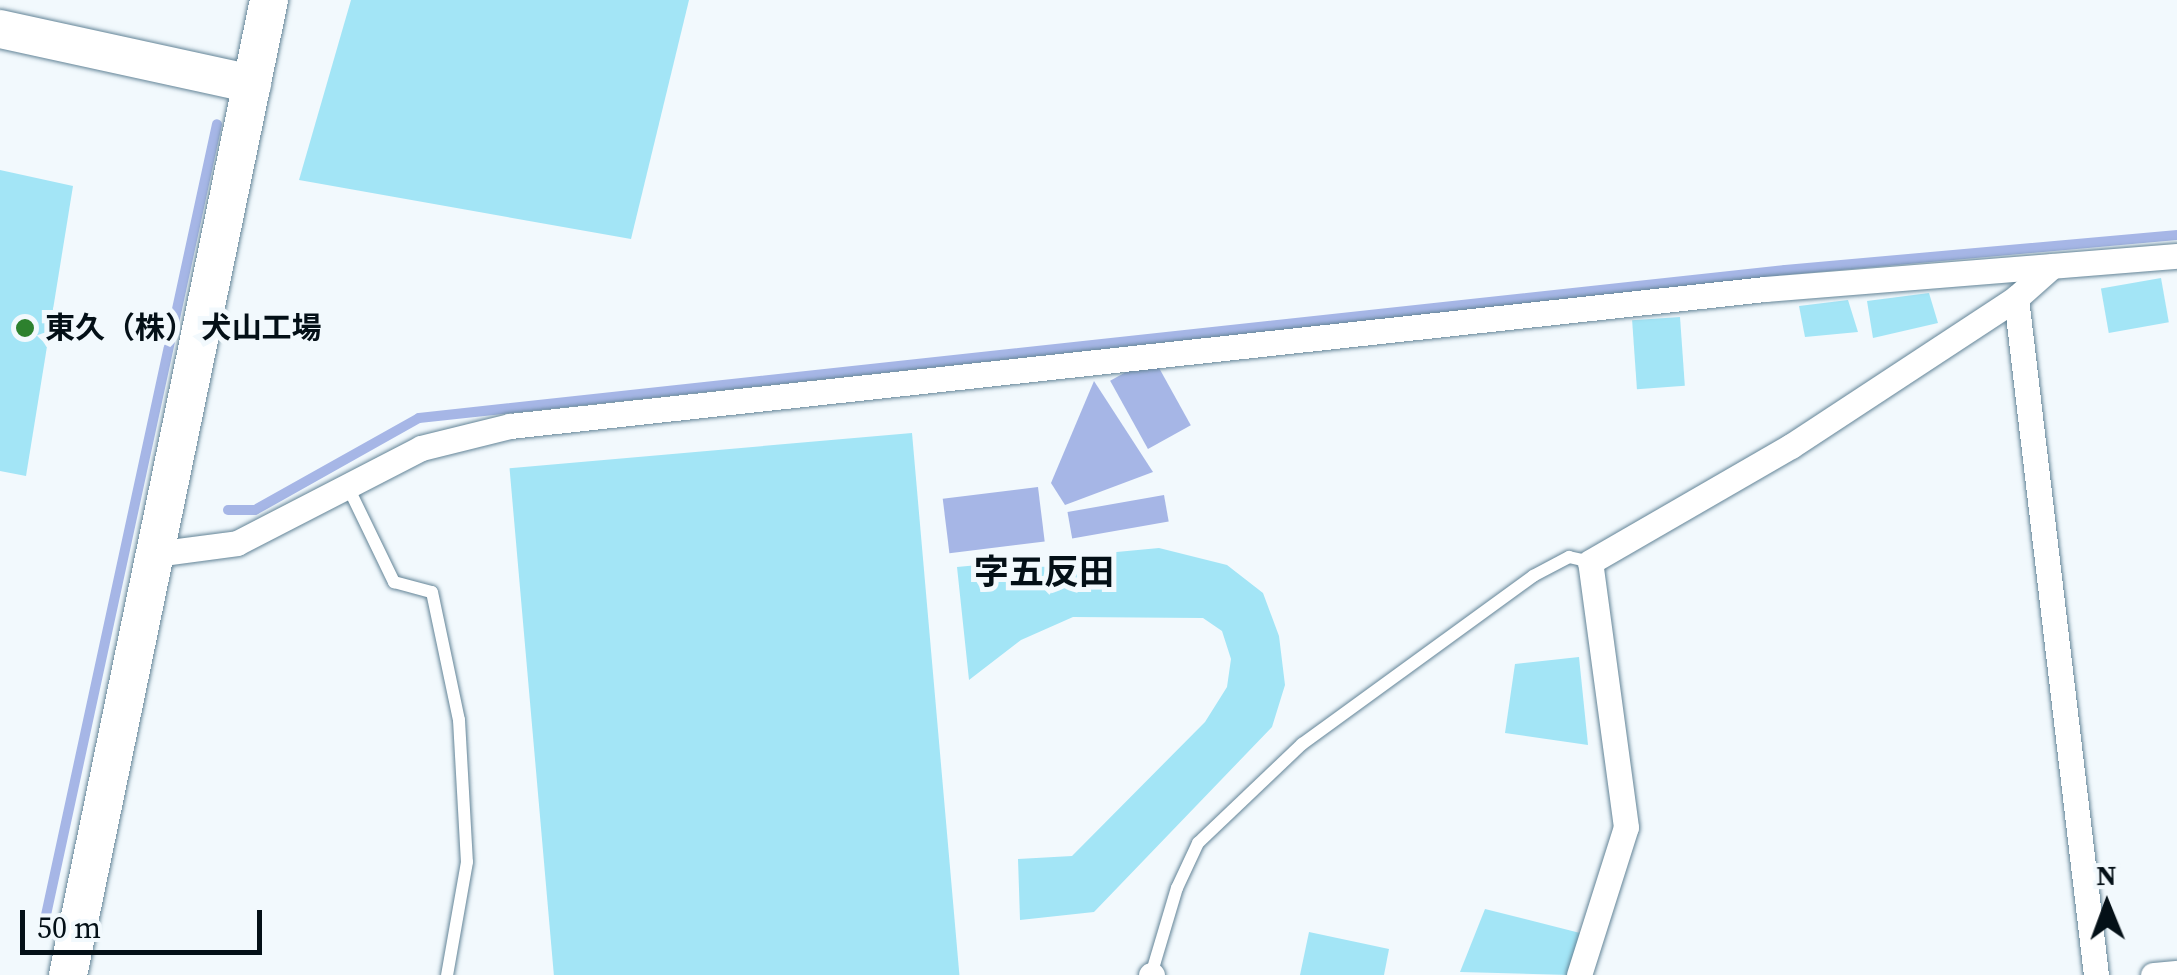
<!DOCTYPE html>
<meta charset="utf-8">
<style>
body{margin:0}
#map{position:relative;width:2177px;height:975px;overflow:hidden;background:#f2f9fd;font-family:"Source Serif 4","Noto Sans JP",serif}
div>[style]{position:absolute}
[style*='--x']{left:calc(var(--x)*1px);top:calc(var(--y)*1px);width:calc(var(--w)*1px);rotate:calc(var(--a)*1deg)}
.water>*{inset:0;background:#a6b6e6;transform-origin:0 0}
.stream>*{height:10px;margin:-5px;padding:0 5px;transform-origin:5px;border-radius:5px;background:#a6b6e6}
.building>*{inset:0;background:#a3e5f6;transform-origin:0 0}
.roads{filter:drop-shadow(0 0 2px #638497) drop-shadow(0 0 2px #638497)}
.lane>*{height:12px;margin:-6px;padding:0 6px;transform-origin:6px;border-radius:6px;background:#fff}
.street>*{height:25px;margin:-12.5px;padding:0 12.5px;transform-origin:12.5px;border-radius:12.5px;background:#fff}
.secondary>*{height:38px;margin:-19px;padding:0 19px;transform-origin:19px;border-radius:19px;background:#fff}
.dots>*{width:28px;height:28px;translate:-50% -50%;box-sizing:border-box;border:5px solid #f2f9fd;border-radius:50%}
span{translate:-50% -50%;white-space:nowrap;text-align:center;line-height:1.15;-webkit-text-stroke:10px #f2f9fd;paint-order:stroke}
.poi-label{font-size:30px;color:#041017;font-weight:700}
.left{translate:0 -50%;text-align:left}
.quarter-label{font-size:35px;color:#041017;font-weight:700}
.north{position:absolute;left:2057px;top:855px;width:100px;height:100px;-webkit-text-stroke:8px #f2f9fd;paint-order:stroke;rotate:359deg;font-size:28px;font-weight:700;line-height:40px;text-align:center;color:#041017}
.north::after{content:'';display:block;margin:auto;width:35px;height:45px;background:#041017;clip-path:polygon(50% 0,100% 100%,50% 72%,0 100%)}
.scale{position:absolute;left:20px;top:910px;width:242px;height:45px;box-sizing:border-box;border:5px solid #041017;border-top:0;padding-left:12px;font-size:30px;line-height:35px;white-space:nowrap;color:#041017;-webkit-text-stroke:8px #f2f9fd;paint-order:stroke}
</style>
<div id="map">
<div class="water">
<i style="left:1153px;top:357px;width:78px;height:49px;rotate:61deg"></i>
<i style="clip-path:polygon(1094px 381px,1153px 472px,1065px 505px,1051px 483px)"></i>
<i style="left:1038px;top:487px;width:55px;height:96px;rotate:83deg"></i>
<i style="left:1164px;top:495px;width:27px;height:98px;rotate:80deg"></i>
</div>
<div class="stream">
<i style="--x:228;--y:510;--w:27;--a:0"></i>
<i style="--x:255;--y:510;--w:188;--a:-29.3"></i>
<i style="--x:419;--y:418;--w:1374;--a:-6.18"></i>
<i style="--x:1785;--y:270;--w:394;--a:-5.1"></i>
<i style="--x:46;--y:915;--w:809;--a:-77.8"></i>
</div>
<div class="building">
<i style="clip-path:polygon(351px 0,689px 0,631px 239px,299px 180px)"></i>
<i style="clip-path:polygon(0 170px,73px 186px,26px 476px,0 471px)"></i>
<i style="left:2161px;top:278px;width:45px;height:61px;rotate:80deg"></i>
<i style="clip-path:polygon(1929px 293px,1938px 323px,1873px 338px,1867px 301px)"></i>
<i style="clip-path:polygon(1848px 300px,1858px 332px,1805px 337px,1799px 306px)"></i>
<i style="left:1680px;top:317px;width:69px;height:48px;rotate:86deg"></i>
<i style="left:912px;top:433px;width:544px;height:404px;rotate:85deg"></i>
<i style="clip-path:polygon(1159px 548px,1227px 565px,1263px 593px,1279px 636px,1285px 685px,1272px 727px,1094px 912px,1020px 920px,1018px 859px,1072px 856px,1205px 722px,1227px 687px,1231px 659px,1222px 631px,1203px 618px,1073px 617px,1021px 640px,969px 680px,957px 567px)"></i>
<i style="clip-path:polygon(1579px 657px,1588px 745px,1505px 733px,1515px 664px)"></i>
<i style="clip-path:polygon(1485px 909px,1584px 934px,1569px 975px,1460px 972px)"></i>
<i style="clip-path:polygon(1309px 932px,1389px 949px,1384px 975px,1300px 975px)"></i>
</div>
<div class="roads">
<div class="lane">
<i style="--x:348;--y:487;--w:106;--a:64.2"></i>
<i style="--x:394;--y:582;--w:39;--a:15"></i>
<i style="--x:432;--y:592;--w:131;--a:78.1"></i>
<i style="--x:459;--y:720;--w:142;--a:86.8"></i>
<i style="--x:467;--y:862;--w:115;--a:100"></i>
<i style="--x:1151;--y:975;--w:91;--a:-73.4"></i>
<i style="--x:1177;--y:888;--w:50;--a:-65"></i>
<i style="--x:1198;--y:843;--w:144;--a:-43.6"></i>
<i style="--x:1302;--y:744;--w:286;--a:-36"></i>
<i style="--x:1533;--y:576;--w:41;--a:-27.8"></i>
<i style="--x:1569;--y:557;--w:22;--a:13"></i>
</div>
<div class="street">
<i style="--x:2016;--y:298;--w:682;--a:83.26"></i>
<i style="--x:155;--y:554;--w:83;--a:-7.6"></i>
<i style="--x:237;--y:543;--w:207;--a:-27.3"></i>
<i style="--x:421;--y:448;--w:92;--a:-13.9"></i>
<i style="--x:510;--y:426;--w:1262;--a:-6.23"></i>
<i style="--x:1765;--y:289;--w:413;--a:-4.6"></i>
<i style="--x:1151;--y:975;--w:1;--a:0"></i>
<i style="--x:1579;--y:975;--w:155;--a:-72.4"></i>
<i style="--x:1626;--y:827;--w:267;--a:-97.7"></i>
<i style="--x:1590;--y:562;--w:232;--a:-30"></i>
<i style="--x:1791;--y:446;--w:269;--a:-33.3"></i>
<i style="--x:2016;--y:298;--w:48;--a:-41.6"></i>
<i style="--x:2153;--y:975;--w:24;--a:-5"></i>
</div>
<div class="secondary">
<i style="--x:0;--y:29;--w:258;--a:12.3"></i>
<i style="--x:68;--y:975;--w:996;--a:-78.35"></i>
</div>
</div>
<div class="dots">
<i style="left:25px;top:328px;background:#2d812e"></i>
</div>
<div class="poi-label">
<span class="left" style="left:45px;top:328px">東久（株） 犬山工場</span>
</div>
<div class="quarter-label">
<span style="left:1044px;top:572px">字五反田</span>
</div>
<div class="north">N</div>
<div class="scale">50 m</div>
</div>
